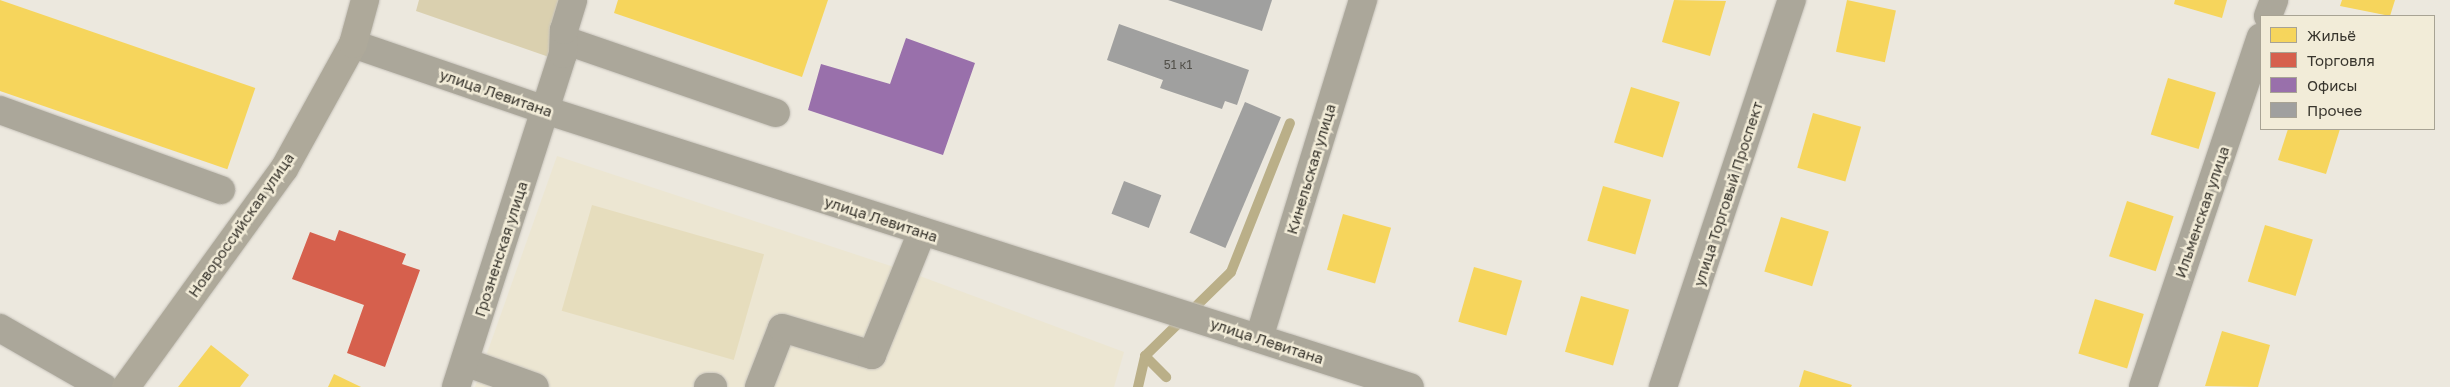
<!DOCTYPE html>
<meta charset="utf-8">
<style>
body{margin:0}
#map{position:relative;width:2450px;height:387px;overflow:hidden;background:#ece8de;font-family:"Golos Text",sans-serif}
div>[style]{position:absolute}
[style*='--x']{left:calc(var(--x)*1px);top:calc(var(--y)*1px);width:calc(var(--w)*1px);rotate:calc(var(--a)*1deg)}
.built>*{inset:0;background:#ece6d2}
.green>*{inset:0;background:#e6ddbd;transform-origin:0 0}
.forest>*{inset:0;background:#dad0af}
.homes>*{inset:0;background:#f6d55c;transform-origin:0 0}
.shops>*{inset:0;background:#d6604d}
.offices>*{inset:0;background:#9970ab}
.stream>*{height:10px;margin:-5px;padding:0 5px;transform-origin:5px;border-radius:5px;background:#baaf88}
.building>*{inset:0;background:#a0a09f;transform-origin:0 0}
.roads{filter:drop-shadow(0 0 1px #c7c3bb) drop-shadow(0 0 1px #c7c3bb)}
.minor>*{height:28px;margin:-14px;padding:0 14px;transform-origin:14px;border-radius:14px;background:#aba79a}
.major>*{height:28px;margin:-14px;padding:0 14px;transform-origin:14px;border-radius:14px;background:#aea99a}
span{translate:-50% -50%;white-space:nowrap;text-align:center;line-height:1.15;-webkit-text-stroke:5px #f2ecd8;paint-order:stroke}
.number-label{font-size:12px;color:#52504a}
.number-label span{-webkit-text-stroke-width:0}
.street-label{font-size:15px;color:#38352d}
.legend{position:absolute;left:2260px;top:15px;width:175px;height:115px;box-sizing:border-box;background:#f2ecd8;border:1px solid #a8a394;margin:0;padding:6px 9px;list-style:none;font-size:15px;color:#38352d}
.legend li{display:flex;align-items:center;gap:10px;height:25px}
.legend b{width:25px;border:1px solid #a8a394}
</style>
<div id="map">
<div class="built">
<i style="clip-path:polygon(557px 156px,909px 272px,1124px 352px,1114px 387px,475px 387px)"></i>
</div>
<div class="green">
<i style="left:592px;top:205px;width:179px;height:110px;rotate:16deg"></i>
</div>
<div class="forest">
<i style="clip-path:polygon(419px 0,568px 0,549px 57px,416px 11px)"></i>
</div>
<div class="homes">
<i style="left:0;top:0;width:270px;height:86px;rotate:19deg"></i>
<i style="clip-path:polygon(618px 0,828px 0,802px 77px,614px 13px)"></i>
<i style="clip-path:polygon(1674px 0,1726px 1px,1710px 56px,1662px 42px)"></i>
<i style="left:1847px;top:0;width:50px;height:53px;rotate:12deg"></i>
<i style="clip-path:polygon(2175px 0,2227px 0,2222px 18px,2174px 4px)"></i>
<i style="clip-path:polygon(2342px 0,2395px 0,2390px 16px,2340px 6px)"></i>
<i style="left:2168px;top:78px;width:50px;height:59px;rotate:17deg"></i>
<i style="left:1631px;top:87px;width:51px;height:58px;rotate:17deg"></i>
<i style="left:1813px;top:113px;width:50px;height:57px;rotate:16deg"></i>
<i style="clip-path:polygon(2288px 129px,2340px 129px,2326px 174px,2278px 160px)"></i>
<i style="left:1603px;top:186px;width:50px;height:57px;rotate:16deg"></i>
<i style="left:2127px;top:201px;width:49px;height:58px;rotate:18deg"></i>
<i style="left:1343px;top:214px;width:50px;height:58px;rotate:16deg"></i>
<i style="left:1781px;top:217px;width:50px;height:57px;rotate:17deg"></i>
<i style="left:2265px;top:225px;width:50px;height:59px;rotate:17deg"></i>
<i style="left:1474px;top:267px;width:50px;height:57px;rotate:16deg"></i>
<i style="left:1581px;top:296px;width:50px;height:58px;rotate:16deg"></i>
<i style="left:2095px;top:299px;width:51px;height:57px;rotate:17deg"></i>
<i style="clip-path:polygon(2222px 331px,2270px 345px,2258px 387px,2205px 386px)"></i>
<i style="clip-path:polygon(211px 345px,249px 375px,240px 387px,178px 387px)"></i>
<i style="clip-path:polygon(1804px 370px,1852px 385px,1851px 387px,1799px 387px)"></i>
<i style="clip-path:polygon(334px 374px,361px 387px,328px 387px)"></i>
</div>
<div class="shops">
<i style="clip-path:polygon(339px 230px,406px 254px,402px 264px,420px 270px,385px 367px,347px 353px,364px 305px,292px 279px,310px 232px,335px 241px)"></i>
</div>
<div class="offices">
<i style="clip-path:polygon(906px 38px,975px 63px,943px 155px,808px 110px,821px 64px,890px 84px)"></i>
</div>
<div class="stream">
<i style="--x:1145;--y:356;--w:30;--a:45"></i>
<i style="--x:1138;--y:387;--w:32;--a:-77"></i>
<i style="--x:1145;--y:356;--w:120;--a:-44.3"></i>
<i style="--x:1231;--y:272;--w:160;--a:-68.4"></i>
</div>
<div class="building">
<i style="clip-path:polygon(1168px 0,1272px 0,1262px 31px)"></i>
<i style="clip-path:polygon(1119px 24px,1249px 70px,1237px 105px,1225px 101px,1222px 109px,1160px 88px,1163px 80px,1107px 60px)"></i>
<i style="left:1245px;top:102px;width:39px;height:142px;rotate:23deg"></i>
<i style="left:1124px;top:181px;width:40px;height:35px;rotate:21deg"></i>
</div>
<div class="roads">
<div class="minor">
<i style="--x:2268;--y:16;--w:17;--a:-69"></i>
<i style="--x:564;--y:40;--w:224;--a:19"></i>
<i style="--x:353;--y:44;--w:203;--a:19"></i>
<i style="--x:545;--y:110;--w:908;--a:17.76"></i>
<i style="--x:0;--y:110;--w:235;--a:19.9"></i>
<i style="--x:0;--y:328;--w:119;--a:29.8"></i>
<i style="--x:1259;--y:338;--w:354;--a:-72.9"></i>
<i style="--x:465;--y:362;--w:74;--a:19.7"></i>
<i style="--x:456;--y:387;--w:350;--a:-72.2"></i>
<i style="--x:563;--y:54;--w:24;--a:-88"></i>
<i style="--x:564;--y:30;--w:31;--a:-73"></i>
<i style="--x:708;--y:387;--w:5;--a:0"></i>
<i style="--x:759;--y:387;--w:63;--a:-68.7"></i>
<i style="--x:782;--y:328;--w:94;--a:16.7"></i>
<i style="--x:872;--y:355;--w:133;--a:-67.9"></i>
<i style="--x:1663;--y:387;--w:408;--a:-71.6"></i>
<i style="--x:2143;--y:387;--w:369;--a:-71.4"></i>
</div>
<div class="major">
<i style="--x:126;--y:387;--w:269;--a:-54.1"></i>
<i style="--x:284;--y:169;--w:143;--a:-61.1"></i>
<i style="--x:353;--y:44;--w:46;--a:-74.7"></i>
</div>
</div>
<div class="number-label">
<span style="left:1178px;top:65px">51 к1</span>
</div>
<div class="street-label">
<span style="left:496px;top:93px;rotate:19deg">улица Левитана</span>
<span style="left:1311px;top:169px;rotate:-73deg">Кинельская улица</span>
<span style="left:1728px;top:194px;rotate:-72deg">улица Торговый Проспект</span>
<span style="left:2202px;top:212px;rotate:-71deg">Ильменская улица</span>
<span style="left:881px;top:219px;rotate:18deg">улица Левитана</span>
<span style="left:241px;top:225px;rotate:-55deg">Новороссийская улица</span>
<span style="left:501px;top:249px;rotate:-72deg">Грозненская улица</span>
<span style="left:1267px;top:341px;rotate:18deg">улица Левитана</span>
</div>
<ul class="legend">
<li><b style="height:14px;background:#f6d55c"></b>Жильё</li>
<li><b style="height:14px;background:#d6604d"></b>Торговля</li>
<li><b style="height:14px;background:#9970ab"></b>Офисы</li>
<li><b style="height:14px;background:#a0a09f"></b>Прочее</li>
</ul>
</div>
